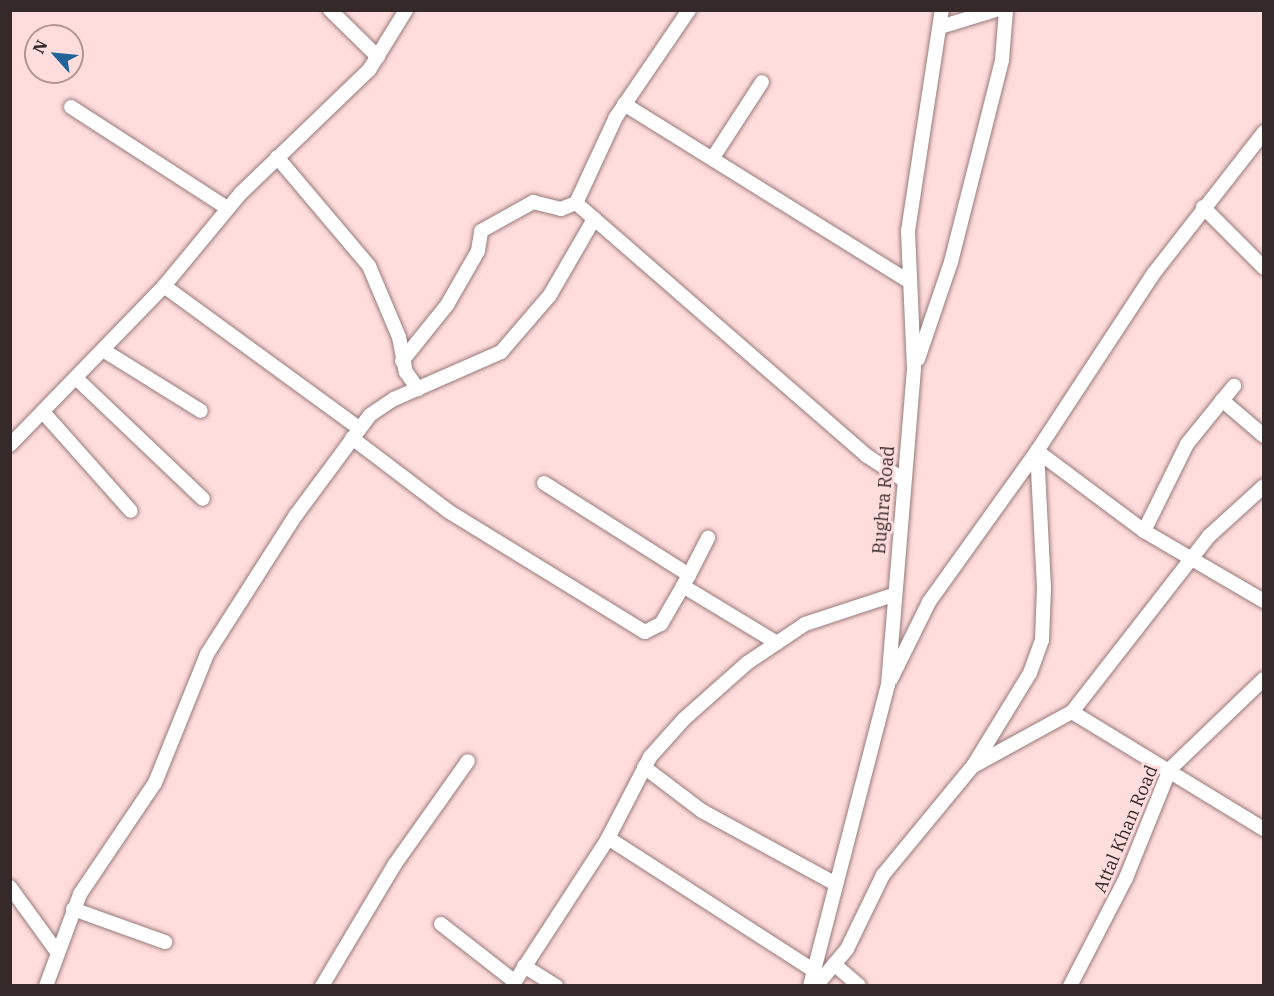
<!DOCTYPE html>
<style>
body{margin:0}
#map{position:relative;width:1274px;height:996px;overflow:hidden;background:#ffdddc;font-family:"IBM Plex Serif",serif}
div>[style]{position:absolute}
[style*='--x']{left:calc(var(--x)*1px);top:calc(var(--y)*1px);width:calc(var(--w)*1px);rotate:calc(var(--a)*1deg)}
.roads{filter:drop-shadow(0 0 2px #987a7a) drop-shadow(0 0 2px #987a7a)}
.minor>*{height:14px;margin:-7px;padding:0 7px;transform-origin:7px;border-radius:7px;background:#fff}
span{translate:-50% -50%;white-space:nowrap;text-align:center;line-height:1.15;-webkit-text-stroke:6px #ffdddc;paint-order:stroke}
.street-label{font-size:18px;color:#362929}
.frame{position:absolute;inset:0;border:12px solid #362929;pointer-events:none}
.north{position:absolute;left:24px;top:24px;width:60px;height:60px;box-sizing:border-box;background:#ffdddc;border:2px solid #af9594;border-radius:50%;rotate:297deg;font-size:16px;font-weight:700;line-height:24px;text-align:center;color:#362929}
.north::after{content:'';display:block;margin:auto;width:21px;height:27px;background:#206499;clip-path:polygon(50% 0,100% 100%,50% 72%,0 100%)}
</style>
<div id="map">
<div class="roads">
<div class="minor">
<i style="--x:330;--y:10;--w:67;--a:44.4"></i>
<i style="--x:689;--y:10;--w:130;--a:124.3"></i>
<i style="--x:616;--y:117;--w:95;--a:114.9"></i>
<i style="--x:576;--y:203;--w:386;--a:41"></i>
<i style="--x:867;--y:456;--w:44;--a:33"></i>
<i style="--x:940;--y:27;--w:59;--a:-16.9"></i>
<i style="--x:624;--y:104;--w:337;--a:31.9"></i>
<i style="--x:71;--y:107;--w:186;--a:32.9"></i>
<i style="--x:714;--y:156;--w:88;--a:-57"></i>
<i style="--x:277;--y:157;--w:143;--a:49.8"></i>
<i style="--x:369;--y:266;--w:77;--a:67.1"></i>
<i style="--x:399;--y:337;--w:36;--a:79"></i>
<i style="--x:406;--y:372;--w:21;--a:55"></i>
<i style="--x:1203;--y:207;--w:86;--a:45"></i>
<i style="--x:164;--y:286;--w:241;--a:36.1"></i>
<i style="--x:103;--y:350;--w:115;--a:31.9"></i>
<i style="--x:918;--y:359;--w:102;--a:-71.2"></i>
<i style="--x:951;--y:262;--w:208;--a:-75.8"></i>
<i style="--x:1002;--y:60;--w:50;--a:-85.4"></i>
<i style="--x:402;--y:361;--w:72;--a:-51.2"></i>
<i style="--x:447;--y:305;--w:62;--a:-60.1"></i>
<i style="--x:478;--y:251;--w:20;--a:-81"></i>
<i style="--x:481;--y:231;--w:60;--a:-29.1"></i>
<i style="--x:533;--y:202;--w:29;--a:14"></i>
<i style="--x:561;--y:209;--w:16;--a:-22"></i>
<i style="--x:76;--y:378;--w:175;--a:43.6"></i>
<i style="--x:1222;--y:400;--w:55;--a:40.6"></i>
<i style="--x:43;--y:412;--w:132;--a:48.4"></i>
<i style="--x:352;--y:438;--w:121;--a:37.2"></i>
<i style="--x:448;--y:511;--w:231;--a:31.6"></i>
<i style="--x:645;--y:632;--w:18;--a:-27"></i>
<i style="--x:661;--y:624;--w:44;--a:-59.9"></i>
<i style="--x:10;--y:445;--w:221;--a:-45.9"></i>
<i style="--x:164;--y:286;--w:121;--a:-50.4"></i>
<i style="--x:241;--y:193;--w:178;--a:-43.9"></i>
<i style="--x:369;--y:70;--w:70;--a:-58.3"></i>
<i style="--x:1037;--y:451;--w:134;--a:36.8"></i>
<i style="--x:1144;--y:531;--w:139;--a:30.3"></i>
<i style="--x:544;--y:483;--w:172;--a:32.4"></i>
<i style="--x:689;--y:575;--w:13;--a:119"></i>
<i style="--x:683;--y:586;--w:110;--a:31.2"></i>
<i style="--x:1144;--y:531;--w:97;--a:-63.7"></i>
<i style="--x:1187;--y:444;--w:75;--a:-51"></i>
<i style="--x:689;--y:575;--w:42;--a:-62.8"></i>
<i style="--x:891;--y:679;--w:86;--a:-63.7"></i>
<i style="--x:929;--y:602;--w:186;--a:-54.4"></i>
<i style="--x:1037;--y:451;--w:213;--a:-56.7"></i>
<i style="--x:1154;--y:273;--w:179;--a:-52"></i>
<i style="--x:1072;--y:712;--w:225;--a:31.4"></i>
<i style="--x:975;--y:765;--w:111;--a:-28.7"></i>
<i style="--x:1072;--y:712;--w:223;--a:-52.1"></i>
<i style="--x:1209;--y:536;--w:74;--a:-42.3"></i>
<i style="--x:644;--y:767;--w:73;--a:37.2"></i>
<i style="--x:702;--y:811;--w:153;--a:28.6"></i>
<i style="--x:608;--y:838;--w:245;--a:32.8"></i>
<i style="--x:10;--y:887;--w:77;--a:54"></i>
<i style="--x:73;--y:909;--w:98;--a:19.7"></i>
<i style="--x:441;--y:924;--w:93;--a:38"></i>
<i style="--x:834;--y:964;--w:33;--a:41"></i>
<i style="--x:524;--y:966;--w:38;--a:32"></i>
<i style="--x:46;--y:986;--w:98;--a:-69.7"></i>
<i style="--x:80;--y:894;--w:134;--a:-56"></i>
<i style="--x:155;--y:783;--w:139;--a:-68"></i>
<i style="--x:207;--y:654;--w:165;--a:-57.4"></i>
<i style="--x:296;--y:515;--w:124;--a:-53.5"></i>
<i style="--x:370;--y:415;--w:29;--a:-34"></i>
<i style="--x:394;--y:399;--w:117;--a:-23.7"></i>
<i style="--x:501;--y:352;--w:75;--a:-49.3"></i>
<i style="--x:550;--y:295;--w:88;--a:-59.9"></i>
<i style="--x:322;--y:986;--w:142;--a:-59.1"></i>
<i style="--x:395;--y:864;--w:126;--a:-54.7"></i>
<i style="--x:512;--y:986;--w:172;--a:-56.9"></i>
<i style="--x:606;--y:842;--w:96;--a:-62.6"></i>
<i style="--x:650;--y:757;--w:51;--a:-48.2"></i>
<i style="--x:684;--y:719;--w:84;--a:-41.6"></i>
<i style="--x:747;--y:663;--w:70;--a:-33.9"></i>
<i style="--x:805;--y:624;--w:93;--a:-18.2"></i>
<i style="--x:810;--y:986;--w:311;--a:-75.5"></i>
<i style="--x:888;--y:685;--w:317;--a:-85.3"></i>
<i style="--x:914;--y:369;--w:138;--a:-92.5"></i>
<i style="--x:908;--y:231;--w:224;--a:-81.3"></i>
<i style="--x:816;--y:986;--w:48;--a:-50"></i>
<i style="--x:847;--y:949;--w:82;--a:-64.1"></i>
<i style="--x:883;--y:875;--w:141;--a:-50.5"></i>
<i style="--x:973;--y:766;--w:109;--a:-58.5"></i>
<i style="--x:1030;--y:673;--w:35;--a:-70"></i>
<i style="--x:1042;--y:640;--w:52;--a:-87.8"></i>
<i style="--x:1044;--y:588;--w:137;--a:-92.9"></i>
<i style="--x:1070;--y:986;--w:122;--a:-62.6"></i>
<i style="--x:1126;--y:878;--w:118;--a:-68"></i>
<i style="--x:1170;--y:769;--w:130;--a:-43.8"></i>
</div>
</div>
<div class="street-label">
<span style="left:884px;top:500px;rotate:-85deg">Bughra Road</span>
<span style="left:1126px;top:829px;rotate:-67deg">Attal Khan Road</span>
</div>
<div class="frame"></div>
<div class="north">N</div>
</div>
